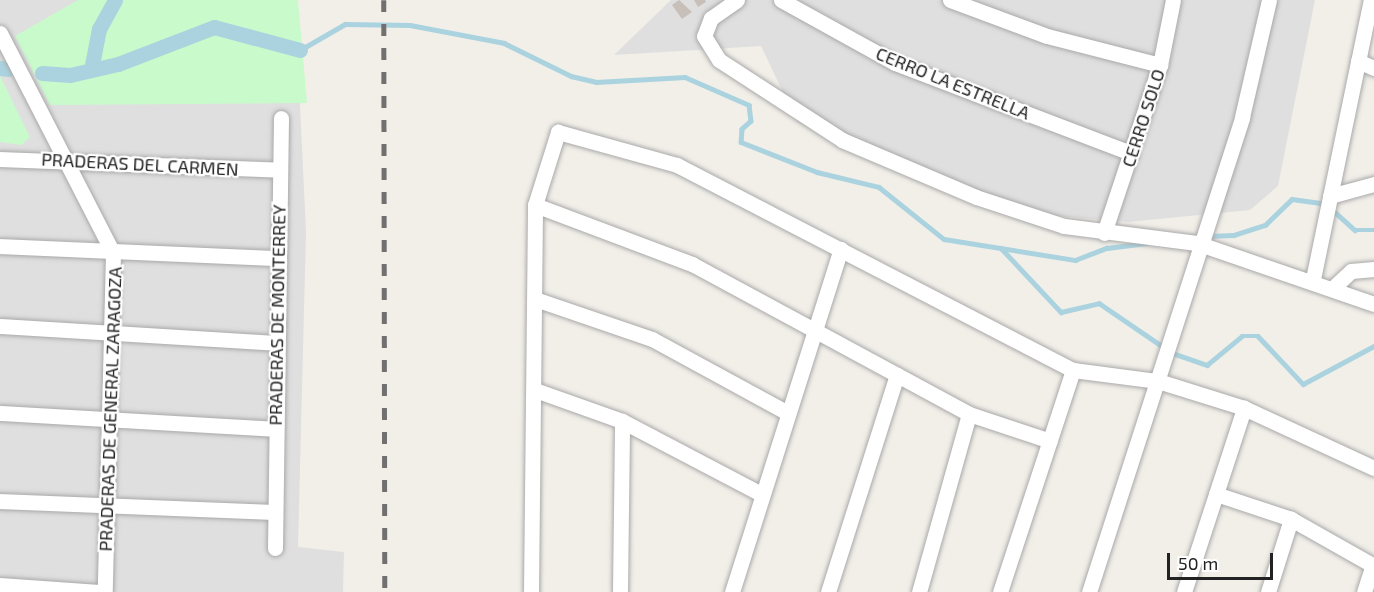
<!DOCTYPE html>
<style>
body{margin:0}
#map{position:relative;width:1374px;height:592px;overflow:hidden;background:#f2efe9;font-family:"Exo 2",sans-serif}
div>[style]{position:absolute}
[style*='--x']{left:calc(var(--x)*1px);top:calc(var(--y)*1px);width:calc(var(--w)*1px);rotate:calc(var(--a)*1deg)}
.residential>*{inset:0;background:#e0dfdf}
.park>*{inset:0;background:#c8facc}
.stream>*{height:4.5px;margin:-2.25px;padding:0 2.25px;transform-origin:2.25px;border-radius:2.25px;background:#aad3df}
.canal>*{height:15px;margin:-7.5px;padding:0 7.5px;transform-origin:7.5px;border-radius:7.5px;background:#aad3df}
.building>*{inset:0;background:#c7bfb8}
.roads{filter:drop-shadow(0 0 2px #a9a9a9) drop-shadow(0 0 2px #a9a9a9)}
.minor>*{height:15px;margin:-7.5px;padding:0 7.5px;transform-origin:7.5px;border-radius:7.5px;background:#fff}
.rail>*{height:4.5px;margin-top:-2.25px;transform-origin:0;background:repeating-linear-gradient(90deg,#707070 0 12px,transparent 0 24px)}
span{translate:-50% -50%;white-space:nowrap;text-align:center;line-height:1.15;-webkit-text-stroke:4.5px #fff;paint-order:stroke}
.street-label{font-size:18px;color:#222}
.scale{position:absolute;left:1167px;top:553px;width:106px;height:27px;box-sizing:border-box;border:3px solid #222;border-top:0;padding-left:8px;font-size:18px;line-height:21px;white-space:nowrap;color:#222;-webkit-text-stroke:4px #fff;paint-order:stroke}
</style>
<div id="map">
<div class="residential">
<i style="clip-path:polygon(0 0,295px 0,306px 232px,298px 547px,344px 552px,343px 592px,0 592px)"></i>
<i style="clip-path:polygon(671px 0,1315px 0,1278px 186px,1250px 210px,1128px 222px,998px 211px,866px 156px,797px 122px,761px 46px,614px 55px)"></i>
</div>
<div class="park">
<i style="clip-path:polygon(78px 0,298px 0,307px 103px,50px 105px,15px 36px)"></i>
<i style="clip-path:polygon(0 76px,30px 137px,22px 145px,0 142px)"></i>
</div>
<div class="stream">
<i style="--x:300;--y:50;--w:52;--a:-30"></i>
<i style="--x:345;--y:24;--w:65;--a:0.9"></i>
<i style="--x:410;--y:25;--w:96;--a:10.8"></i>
<i style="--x:504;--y:43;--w:75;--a:26.2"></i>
<i style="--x:571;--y:76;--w:26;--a:13"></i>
<i style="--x:596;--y:82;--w:89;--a:-3.2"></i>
<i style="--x:685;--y:77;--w:70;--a:23.6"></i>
<i style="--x:749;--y:105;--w:16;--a:83"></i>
<i style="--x:751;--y:121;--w:12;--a:138"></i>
<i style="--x:742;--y:129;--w:13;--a:94"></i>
<i style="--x:741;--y:142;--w:82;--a:21.5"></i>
<i style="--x:817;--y:172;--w:64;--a:13.6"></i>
<i style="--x:879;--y:187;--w:83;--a:38.7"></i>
<i style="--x:944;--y:239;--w:133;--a:9.1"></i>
<i style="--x:1075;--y:260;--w:34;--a:-21"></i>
<i style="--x:1107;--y:248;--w:40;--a:-7.1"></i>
<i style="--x:1207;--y:236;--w:27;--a:-2"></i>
<i style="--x:1234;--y:235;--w:33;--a:-18"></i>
<i style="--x:1265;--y:225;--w:37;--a:-44"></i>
<i style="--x:1292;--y:199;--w:34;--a:8"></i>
<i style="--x:1326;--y:204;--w:39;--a:42"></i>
<i style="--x:1355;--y:230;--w:19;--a:0"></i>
<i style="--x:1001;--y:248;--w:88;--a:46.8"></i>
<i style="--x:1061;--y:312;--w:39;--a:-13"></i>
<i style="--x:1099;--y:303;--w:76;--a:34.3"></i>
<i style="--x:1172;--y:353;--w:37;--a:19"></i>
<i style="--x:1207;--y:365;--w:45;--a:-39.6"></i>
<i style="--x:1242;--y:336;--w:16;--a:0"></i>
<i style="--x:1258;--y:336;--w:66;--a:46.8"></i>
<i style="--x:1303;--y:384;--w:81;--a:-28.2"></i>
</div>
<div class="canal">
<i style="--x:0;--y:68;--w:9;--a:6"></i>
<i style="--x:91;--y:70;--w:42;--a:-79"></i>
<i style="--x:99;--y:29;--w:33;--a:-61"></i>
<i style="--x:42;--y:73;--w:28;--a:4"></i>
<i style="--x:70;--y:75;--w:49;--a:-12.9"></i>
<i style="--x:118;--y:64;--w:103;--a:-21.1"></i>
<i style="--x:214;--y:27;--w:89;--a:15"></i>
</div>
<div class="building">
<i style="clip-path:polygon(679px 0,692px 12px,682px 19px,672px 5px)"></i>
<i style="clip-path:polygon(694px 0,705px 0,706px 2px,698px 7px)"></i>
</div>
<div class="roads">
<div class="minor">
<i style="--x:737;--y:0;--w:32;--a:145"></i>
<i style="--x:711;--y:18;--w:19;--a:111"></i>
<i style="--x:704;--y:36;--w:28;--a:58"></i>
<i style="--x:719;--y:60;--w:147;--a:33"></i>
<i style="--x:842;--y:140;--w:146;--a:23"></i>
<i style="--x:976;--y:197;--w:93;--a:18.2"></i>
<i style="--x:1064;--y:226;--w:134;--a:7.3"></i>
<i style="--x:1197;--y:243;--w:187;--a:19"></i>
<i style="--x:781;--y:0;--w:130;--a:28.9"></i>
<i style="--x:895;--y:63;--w:253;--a:20.9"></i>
<i style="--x:950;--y:0;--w:103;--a:20.4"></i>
<i style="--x:1047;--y:36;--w:117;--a:14.4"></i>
<i style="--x:0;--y:33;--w:247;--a:62.8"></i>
<i style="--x:113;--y:253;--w:339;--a:91.4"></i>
<i style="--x:1358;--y:61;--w:17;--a:24"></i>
<i style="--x:0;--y:159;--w:280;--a:2.2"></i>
<i style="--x:1330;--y:196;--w:46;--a:-15.3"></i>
<i style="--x:535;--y:205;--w:168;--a:20.6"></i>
<i style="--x:692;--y:264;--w:315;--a:28.4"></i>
<i style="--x:969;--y:414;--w:85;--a:18.4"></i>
<i style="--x:1104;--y:233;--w:177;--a:-71.6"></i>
<i style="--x:1160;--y:65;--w:66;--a:-78.7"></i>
<i style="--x:0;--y:246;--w:278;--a:2.5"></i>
<i style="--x:1313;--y:279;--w:285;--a:-78.3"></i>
<i style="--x:1335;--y:286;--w:22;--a:-43"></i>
<i style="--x:1351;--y:271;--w:23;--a:-5"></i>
<i style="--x:535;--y:299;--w:124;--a:18.9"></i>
<i style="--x:652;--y:339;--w:155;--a:28.6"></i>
<i style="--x:0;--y:326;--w:277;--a:3.5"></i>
<i style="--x:535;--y:390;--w:92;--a:19.6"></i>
<i style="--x:622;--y:421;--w:157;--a:27.7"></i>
<i style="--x:0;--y:413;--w:275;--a:3.3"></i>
<i style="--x:1216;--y:494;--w:79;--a:18.4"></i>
<i style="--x:1291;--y:519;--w:95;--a:29.5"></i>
<i style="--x:0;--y:501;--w:273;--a:2.3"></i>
<i style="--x:275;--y:548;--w:430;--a:-89.2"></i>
<i style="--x:0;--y:585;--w:99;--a:4"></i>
<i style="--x:531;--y:592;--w:387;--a:-89.4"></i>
<i style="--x:535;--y:205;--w:77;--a:-72.5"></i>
<i style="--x:558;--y:132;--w:123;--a:15.5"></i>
<i style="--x:677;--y:165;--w:446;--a:27.4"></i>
<i style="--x:1073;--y:370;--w:86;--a:7.4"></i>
<i style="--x:1158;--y:381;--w:90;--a:17.4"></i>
<i style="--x:1244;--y:408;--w:143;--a:24.8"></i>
<i style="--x:620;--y:592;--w:171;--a:-89.3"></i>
<i style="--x:732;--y:592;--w:360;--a:-72.4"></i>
<i style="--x:828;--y:592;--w:228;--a:-72.4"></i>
<i style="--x:919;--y:592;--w:185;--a:-74.3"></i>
<i style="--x:1000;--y:592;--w:234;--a:-71.8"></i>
<i style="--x:1089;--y:592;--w:499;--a:-72.1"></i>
<i style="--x:1242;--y:117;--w:120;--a:-77"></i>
<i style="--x:1184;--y:592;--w:194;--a:-71.9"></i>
<i style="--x:1268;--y:592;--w:77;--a:-72.5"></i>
<i style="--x:1364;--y:592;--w:28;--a:-72"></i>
</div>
</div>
<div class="rail">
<i style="--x:384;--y:0;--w:592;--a:89.9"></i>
</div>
<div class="street-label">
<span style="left:953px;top:83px;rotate:22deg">CERRO LA ESTRELLA</span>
<span style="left:1143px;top:118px;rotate:-72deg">CERRO SOLO</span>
<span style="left:140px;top:164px;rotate:3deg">PRADERAS DEL CARMEN</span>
<span style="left:277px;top:315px;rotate:-89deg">PRADERAS DE MONTERREY</span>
<span style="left:110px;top:409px;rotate:-88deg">PRADERAS DE GENERAL ZARAGOZA</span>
</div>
<div class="scale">50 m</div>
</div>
